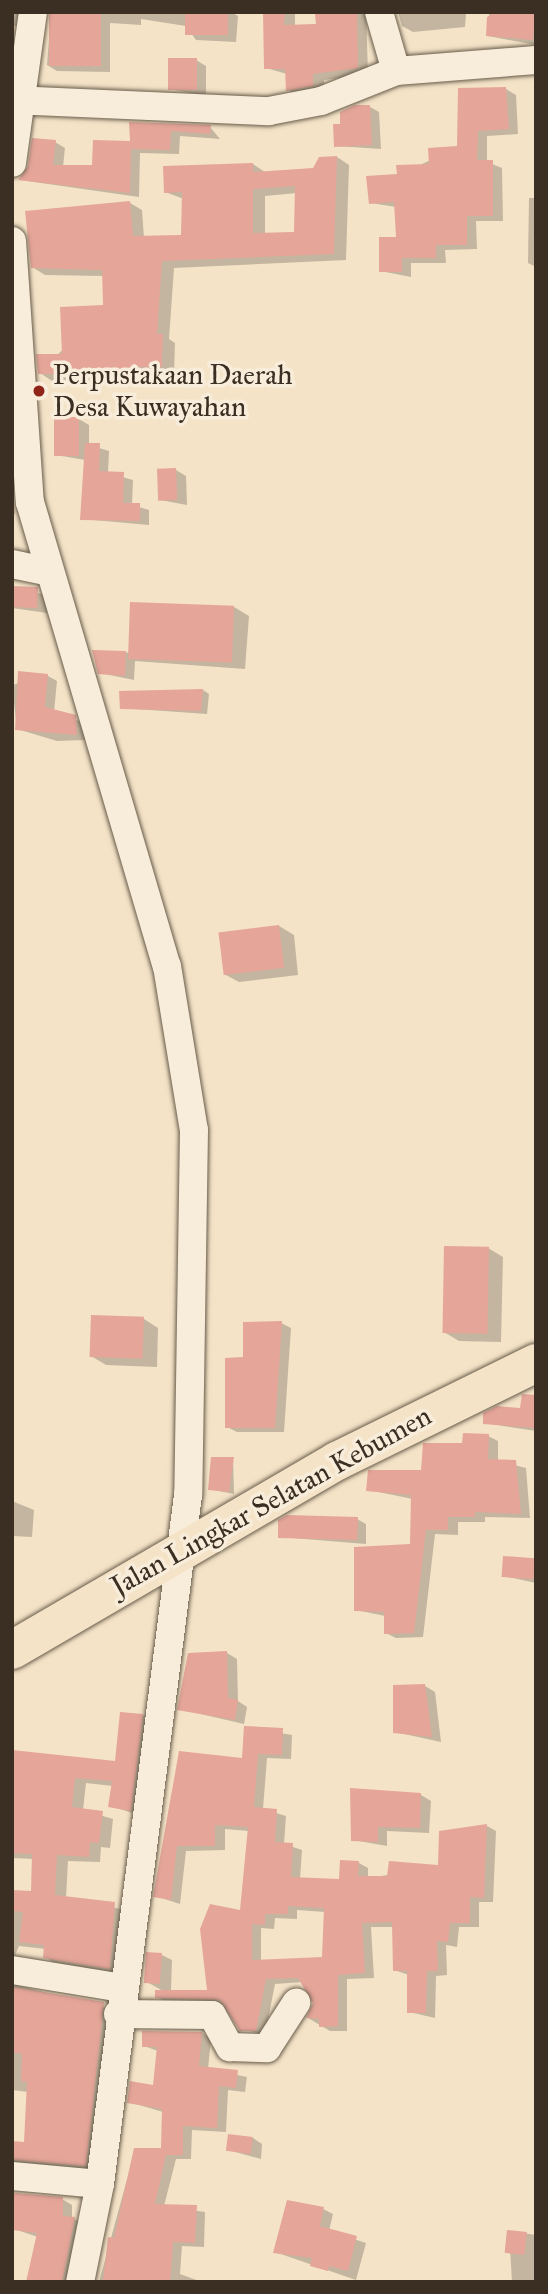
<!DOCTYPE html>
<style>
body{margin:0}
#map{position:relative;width:548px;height:2294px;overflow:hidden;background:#f4e3c7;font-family:"IM FELL Great Primer",serif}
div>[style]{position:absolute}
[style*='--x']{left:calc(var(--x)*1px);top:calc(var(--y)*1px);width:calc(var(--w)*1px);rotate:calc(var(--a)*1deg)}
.shadow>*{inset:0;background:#0003;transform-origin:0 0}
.building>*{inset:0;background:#e5a599;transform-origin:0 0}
.roads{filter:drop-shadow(0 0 2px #685c4b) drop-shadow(0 0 2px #685c4b)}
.minor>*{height:28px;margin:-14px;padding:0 14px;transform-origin:14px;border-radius:14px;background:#f8eddb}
.highway>*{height:38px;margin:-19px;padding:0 19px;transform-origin:19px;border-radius:19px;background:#f4e3c7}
.dots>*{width:19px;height:19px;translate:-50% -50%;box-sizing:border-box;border:4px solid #f8eddb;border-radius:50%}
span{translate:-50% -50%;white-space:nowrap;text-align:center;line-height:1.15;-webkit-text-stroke:7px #f8eddb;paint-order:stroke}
.poi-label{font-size:28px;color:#3a2f22}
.left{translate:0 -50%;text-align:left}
.street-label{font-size:28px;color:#3a2f22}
.frame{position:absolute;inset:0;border:14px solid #3a2f22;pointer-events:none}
</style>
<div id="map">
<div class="shadow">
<i style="left:12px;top:12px;width:10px;height:14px"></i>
<i style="clip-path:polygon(51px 12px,231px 12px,238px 16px,236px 42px,196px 40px,186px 26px,141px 19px,141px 25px,110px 23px,110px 72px,57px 71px,47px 65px)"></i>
<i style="clip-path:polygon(265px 12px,295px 12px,295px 27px,318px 26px,341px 12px,366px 12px,368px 74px,324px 80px,324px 91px,298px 96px,288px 90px,287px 74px,266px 68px)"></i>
<i style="clip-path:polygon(398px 12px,536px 12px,536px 45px,488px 36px,489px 14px,466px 14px,465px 27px,413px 32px,402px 26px)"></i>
<i style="clip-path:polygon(196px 60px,206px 66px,206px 96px,169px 89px)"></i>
<i style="clip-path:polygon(506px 89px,516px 95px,518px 134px,487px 136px,487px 162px,502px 168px,503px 221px,476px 221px,477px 249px,445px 250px,446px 263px,411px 263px,411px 277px,380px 271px,398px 239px,396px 207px,371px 203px,398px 175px,459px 147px)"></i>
<i style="clip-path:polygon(370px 107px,379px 112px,381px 149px,336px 146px)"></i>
<i style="clip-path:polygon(131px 123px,210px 127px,220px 139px,180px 136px,179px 154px,140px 153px,139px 197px,20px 180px,55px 142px,65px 148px,63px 167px,94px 167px,131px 143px)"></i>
<i style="clip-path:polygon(evenodd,337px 157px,349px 165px,346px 260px,174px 268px,169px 339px,175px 343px,174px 374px,146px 373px,146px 381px,52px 381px,40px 373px,104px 307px,104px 276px,45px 275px,32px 267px,130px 203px,142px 210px,144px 238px,183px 237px,184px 199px,165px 192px,253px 164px,265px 172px,314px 169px,337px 157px,297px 193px,296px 234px,265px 234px,265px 196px,297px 193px)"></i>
<i style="clip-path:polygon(529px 198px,536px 198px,536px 267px,528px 263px)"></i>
<i style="clip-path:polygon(79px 419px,89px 425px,89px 445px,109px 451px,108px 473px,133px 480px,132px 505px,149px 510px,149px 525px,82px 519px,85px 460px,56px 455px)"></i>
<i style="clip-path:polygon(12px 469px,15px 514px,12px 514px)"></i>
<i style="clip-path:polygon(176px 470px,186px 476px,187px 505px,160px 500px)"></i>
<i style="clip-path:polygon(12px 588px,47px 595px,47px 613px,12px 608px)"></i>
<i style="clip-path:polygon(234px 607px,249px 616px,245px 669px,135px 661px,134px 680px,100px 673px,126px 653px)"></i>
<i style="clip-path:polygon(48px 676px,57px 681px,54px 712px,85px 723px,85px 740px,57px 741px,17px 729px,12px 685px)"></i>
<i style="clip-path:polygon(203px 690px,209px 694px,207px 714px,121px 708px)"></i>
<i style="clip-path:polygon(279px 926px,294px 935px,298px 975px,239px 982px,224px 974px)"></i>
<i style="clip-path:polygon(488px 1248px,503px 1257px,501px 1342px,459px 1341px,444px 1332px)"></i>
<i style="clip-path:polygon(144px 1319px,158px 1328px,157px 1367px,106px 1365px,91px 1356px)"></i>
<i style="clip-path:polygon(281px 1323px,291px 1328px,284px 1432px,237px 1432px,227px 1427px,245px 1359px)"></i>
<i style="clip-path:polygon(536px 1397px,536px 1431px,484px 1423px,522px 1410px)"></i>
<i style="clip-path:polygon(488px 1436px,498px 1441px,498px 1461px,526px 1468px,530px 1518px,485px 1517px,485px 1522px,458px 1522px,458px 1535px,435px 1534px,423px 1637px,396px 1638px,386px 1633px,385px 1616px,356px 1610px,411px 1546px,413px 1499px,368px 1490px,422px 1471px)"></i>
<i style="clip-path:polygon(233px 1458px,234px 1494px,209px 1489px)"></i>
<i style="clip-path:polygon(12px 1501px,34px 1510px,32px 1537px,12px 1536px)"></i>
<i style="clip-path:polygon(357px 1519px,366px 1524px,366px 1544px,280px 1537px)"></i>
<i style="clip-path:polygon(536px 1561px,536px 1583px,503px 1576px,534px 1560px)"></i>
<i style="clip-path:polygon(227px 1653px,237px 1659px,238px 1701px,247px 1707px,244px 1724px,179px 1709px)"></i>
<i style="clip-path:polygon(425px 1686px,435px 1692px,441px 1742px,395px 1732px)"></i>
<i style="clip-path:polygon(143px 1715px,154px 1722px,142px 1816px,110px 1806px,113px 1786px,86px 1783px,83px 1810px,113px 1819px,110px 1848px,101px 1847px,100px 1862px,68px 1861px,66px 1898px,126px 1910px,121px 1974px,56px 1964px,45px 1957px,46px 1949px,19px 1946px,12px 1962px,12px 1892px,32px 1893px,34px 1859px,12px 1858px,12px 1752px,117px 1763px)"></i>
<i style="clip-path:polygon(evenodd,246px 1727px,292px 1735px,291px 1759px,267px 1758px,263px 1809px,286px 1816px,284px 1844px,302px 1850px,300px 1879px,341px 1881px,359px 1863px,368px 1868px,368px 1878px,440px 1867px,441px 1832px,487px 1826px,496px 1831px,493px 1902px,479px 1902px,479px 1927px,459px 1927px,457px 1947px,446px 1945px,447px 1975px,436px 1976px,435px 2018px,409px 2012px,409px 1975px,394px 1970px,394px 1927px,371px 1927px,374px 1978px,347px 1979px,347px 2031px,330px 2031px,308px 2018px,314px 2003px,303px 1982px,275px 1984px,265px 2035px,241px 2029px,225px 2005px,166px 2002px,157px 1997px,163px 1991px,147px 1982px,162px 1955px,172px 1960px,171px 1991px,209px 1992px,242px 1912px,249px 1831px,225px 1829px,225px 1850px,186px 1851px,180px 1904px,155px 1896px,181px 1753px,243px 1760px,246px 1727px,297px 1910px,325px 1912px,324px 1959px,261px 1962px,261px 1928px,274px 1929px,275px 1918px,297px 1919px,297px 1910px)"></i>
<i style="clip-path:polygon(421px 1795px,431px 1801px,429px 1833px,387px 1831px,387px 1846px,353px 1840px)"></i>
<i style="clip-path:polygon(12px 1984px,115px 2010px,97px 2171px,12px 2174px,12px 2143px,26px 2144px,28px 2092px,12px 2090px)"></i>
<i style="clip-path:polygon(202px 2033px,211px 2039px,208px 2069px,247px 2077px,245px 2092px,228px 2090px,226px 2132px,192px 2130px,191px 2159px,176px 2159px,164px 2206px,205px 2212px,204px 2247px,182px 2246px,180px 2274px,202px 2282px,99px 2282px,135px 2150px,162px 2149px,163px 2112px,129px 2102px,155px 2087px,158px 2051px,144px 2046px)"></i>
<i style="clip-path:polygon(253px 2138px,262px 2144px,261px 2159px,228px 2150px)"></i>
<i style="clip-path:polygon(62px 2199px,72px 2205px,72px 2218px,85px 2224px,71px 2282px,27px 2282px,38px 2237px,14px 2229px)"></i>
<i style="clip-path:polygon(323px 2209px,333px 2214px,329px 2231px,366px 2243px,356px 2280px,275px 2252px)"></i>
<i style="clip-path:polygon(509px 2231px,536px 2235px,536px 2282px,512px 2282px)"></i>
</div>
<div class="building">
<i style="left:49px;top:12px;width:52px;height:54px"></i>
<i style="left:185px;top:12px;width:43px;height:23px"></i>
<i style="clip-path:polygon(263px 12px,285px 12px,284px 25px,316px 24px,315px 14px,357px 12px,358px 68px,313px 74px,313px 86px,286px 91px,285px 69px,264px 69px)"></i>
<i style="clip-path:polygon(495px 12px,535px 12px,533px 40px,486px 36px,487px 17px)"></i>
<i style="left:168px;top:58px;width:29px;height:32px"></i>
<i style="clip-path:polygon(506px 87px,509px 129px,478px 131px,477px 160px,493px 160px,493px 216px,467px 216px,467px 245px,436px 245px,436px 258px,402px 258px,402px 272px,379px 272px,379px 237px,396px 237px,394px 202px,369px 204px,366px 176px,397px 174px,396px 165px,429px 164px,428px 148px,457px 146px,458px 88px)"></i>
<i style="clip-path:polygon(355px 105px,370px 105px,372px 145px,334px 147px,333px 124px,340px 124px,340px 112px)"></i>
<i style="clip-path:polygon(129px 122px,211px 125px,210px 134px,171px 131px,170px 150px,131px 149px,130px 193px,18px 180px,28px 166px,32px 138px,56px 140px,53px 165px,92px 165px,93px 140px,130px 141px)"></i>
<i style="clip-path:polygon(evenodd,337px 156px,334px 254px,162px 261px,157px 334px,163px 334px,162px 367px,133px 367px,133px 375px,38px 374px,36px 354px,62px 354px,60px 307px,103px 305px,102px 270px,31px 268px,25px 211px,130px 201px,133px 236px,181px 235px,182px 192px,164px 193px,163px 166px,253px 163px,253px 172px,313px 168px,319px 157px,337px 156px,295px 186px,294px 232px,253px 233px,253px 189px,295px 186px)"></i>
<i style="left:54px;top:417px;width:25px;height:39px"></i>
<i style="clip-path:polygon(85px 443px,100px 443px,99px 471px,124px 472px,123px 503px,140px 503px,140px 521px,80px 520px)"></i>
<i style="left:176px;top:468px;width:32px;height:19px;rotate:88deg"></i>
<i style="left:12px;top:586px;width:26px;height:21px;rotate:2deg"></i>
<i style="left:130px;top:602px;width:104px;height:57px;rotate:2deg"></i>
<i style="clip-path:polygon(92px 650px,126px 651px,125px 676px,98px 674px)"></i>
<i style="clip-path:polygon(18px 671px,48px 674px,45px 707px,76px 715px,77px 735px,15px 730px)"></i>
<i style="clip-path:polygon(203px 689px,201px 711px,120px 709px,119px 691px)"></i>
<i style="left:279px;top:925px;width:43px;height:61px;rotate:83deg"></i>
<i style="left:444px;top:1246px;width:45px;height:87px;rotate:1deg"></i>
<i style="left:91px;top:1315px;width:53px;height:42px;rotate:2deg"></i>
<i style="clip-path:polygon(282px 1321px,275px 1428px,225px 1428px,225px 1358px,243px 1357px,243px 1322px)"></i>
<i style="clip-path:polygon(522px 1394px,536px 1395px,535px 1428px,483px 1424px,483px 1413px,497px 1406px,520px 1408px)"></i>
<i style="clip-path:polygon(463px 1433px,489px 1434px,488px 1459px,516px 1460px,521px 1514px,475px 1512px,475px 1517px,448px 1517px,448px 1530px,426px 1530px,414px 1633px,384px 1634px,384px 1612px,354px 1611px,354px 1547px,410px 1544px,411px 1495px,366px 1491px,368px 1470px,421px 1470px,423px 1443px,462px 1443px)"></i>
<i style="clip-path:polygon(211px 1457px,234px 1457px,229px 1492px,208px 1490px)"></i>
<i style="clip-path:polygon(287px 1515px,358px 1517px,357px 1540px,278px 1538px,278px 1520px)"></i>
<i style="left:503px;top:1556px;width:32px;height:21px;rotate:4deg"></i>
<i style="clip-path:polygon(227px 1651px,228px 1698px,238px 1700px,235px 1720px,177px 1710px,188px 1653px)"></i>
<i style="clip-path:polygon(425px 1684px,432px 1737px,393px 1733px,393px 1685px)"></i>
<i style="clip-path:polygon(120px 1712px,143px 1714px,131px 1811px,108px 1807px,112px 1781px,75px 1778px,72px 1807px,103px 1811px,99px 1843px,90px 1842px,89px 1857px,57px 1855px,55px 1895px,115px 1902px,110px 1969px,43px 1958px,44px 1945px,19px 1942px,23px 1912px,12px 1911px,12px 1890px,31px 1891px,32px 1854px,12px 1853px,12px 1750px,115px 1761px)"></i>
<i style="clip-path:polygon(evenodd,244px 1726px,283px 1728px,282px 1755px,258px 1754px,254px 1807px,277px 1809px,275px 1842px,293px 1843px,291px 1877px,339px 1879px,340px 1860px,359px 1861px,358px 1876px,387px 1876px,389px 1861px,438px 1865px,439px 1831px,487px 1824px,484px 1898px,470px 1897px,470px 1923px,450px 1923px,448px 1942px,437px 1941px,438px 1971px,427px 1971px,426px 2013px,407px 2013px,407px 1971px,393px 1971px,392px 1922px,362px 1923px,365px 1973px,338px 1975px,338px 2026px,319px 2027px,319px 2019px,306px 2018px,313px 2003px,298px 1978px,266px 1979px,256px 2031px,240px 2031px,220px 2000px,155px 1998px,155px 1990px,207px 1990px,200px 1929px,210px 1904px,240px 1910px,248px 1827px,215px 1825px,215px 1846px,177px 1846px,171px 1900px,153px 1897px,179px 1751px,242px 1758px,244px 1726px,288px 1906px,324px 1908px,322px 1957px,252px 1960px,252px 1924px,265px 1925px,265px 1914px,288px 1914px,288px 1906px)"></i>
<i style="clip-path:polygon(350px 1788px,421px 1793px,420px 1828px,378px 1827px,378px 1842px,351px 1841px)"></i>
<i style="left:146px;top:1952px;width:16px;height:31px;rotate:4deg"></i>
<i style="clip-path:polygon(12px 1987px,104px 2002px,86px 2166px,12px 2160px,12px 2141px,24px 2142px,27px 2082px,21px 2081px,22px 2054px,12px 2052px)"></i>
<i style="clip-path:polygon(142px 2031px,202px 2032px,199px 2066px,238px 2070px,236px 2088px,219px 2086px,217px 2128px,183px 2126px,183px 2155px,166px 2155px,155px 2204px,197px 2205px,195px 2243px,173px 2242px,170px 2282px,103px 2282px,108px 2237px,114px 2238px,134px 2148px,161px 2148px,162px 2109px,127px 2103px,130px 2081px,153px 2085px,157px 2047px,142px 2047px)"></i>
<i style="left:228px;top:2134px;width:25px;height:17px;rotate:7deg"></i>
<i style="clip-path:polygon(14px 2193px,63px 2197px,63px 2216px,75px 2217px,62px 2282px,26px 2282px,37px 2233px,12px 2230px)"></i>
<i style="clip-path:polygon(287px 2200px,324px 2207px,320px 2226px,357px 2236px,348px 2271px,329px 2266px,328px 2271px,310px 2266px,312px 2258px,273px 2253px)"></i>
<i style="left:507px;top:2230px;width:20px;height:23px;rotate:6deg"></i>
</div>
<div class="roads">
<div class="minor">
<i style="--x:379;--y:12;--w:61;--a:73.9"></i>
<i style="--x:12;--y:100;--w:257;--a:2.5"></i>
<i style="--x:269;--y:111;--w:53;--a:-10.9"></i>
<i style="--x:321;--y:101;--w:81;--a:-21.8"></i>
<i style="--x:396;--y:71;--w:140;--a:-4.5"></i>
<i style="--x:12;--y:163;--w:152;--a:-82.1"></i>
<i style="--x:12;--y:241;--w:262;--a:86.1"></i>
<i style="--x:30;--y:502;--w:484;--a:73.6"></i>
<i style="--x:167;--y:966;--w:166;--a:80.7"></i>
<i style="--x:194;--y:1130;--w:365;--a:90.9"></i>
<i style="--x:188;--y:1495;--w:695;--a:97.28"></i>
<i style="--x:100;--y:2184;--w:100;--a:101.5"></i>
<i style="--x:12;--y:564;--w:38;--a:12"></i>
<i style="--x:12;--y:1970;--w:111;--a:9.3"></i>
<i style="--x:118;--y:2014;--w:94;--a:0.6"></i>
<i style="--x:212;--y:2015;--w:37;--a:61"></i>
<i style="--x:230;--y:2047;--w:37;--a:2"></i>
<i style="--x:267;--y:2048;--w:54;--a:-57.2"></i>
<i style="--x:12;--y:2176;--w:88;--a:5.2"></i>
</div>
<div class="highway">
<i style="--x:12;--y:1650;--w:376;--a:-30.2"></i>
<i style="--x:337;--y:1461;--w:222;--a:-26.2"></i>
</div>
</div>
<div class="dots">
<i style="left:39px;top:391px;background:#8f2418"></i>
</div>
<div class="poi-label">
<span class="left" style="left:53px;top:391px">Perpustakaan Daerah<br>Desa Kuwayahan</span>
</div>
<div class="street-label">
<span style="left:271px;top:1501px;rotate:-29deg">Jalan Lingkar Selatan Kebumen</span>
</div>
<div class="frame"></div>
</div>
